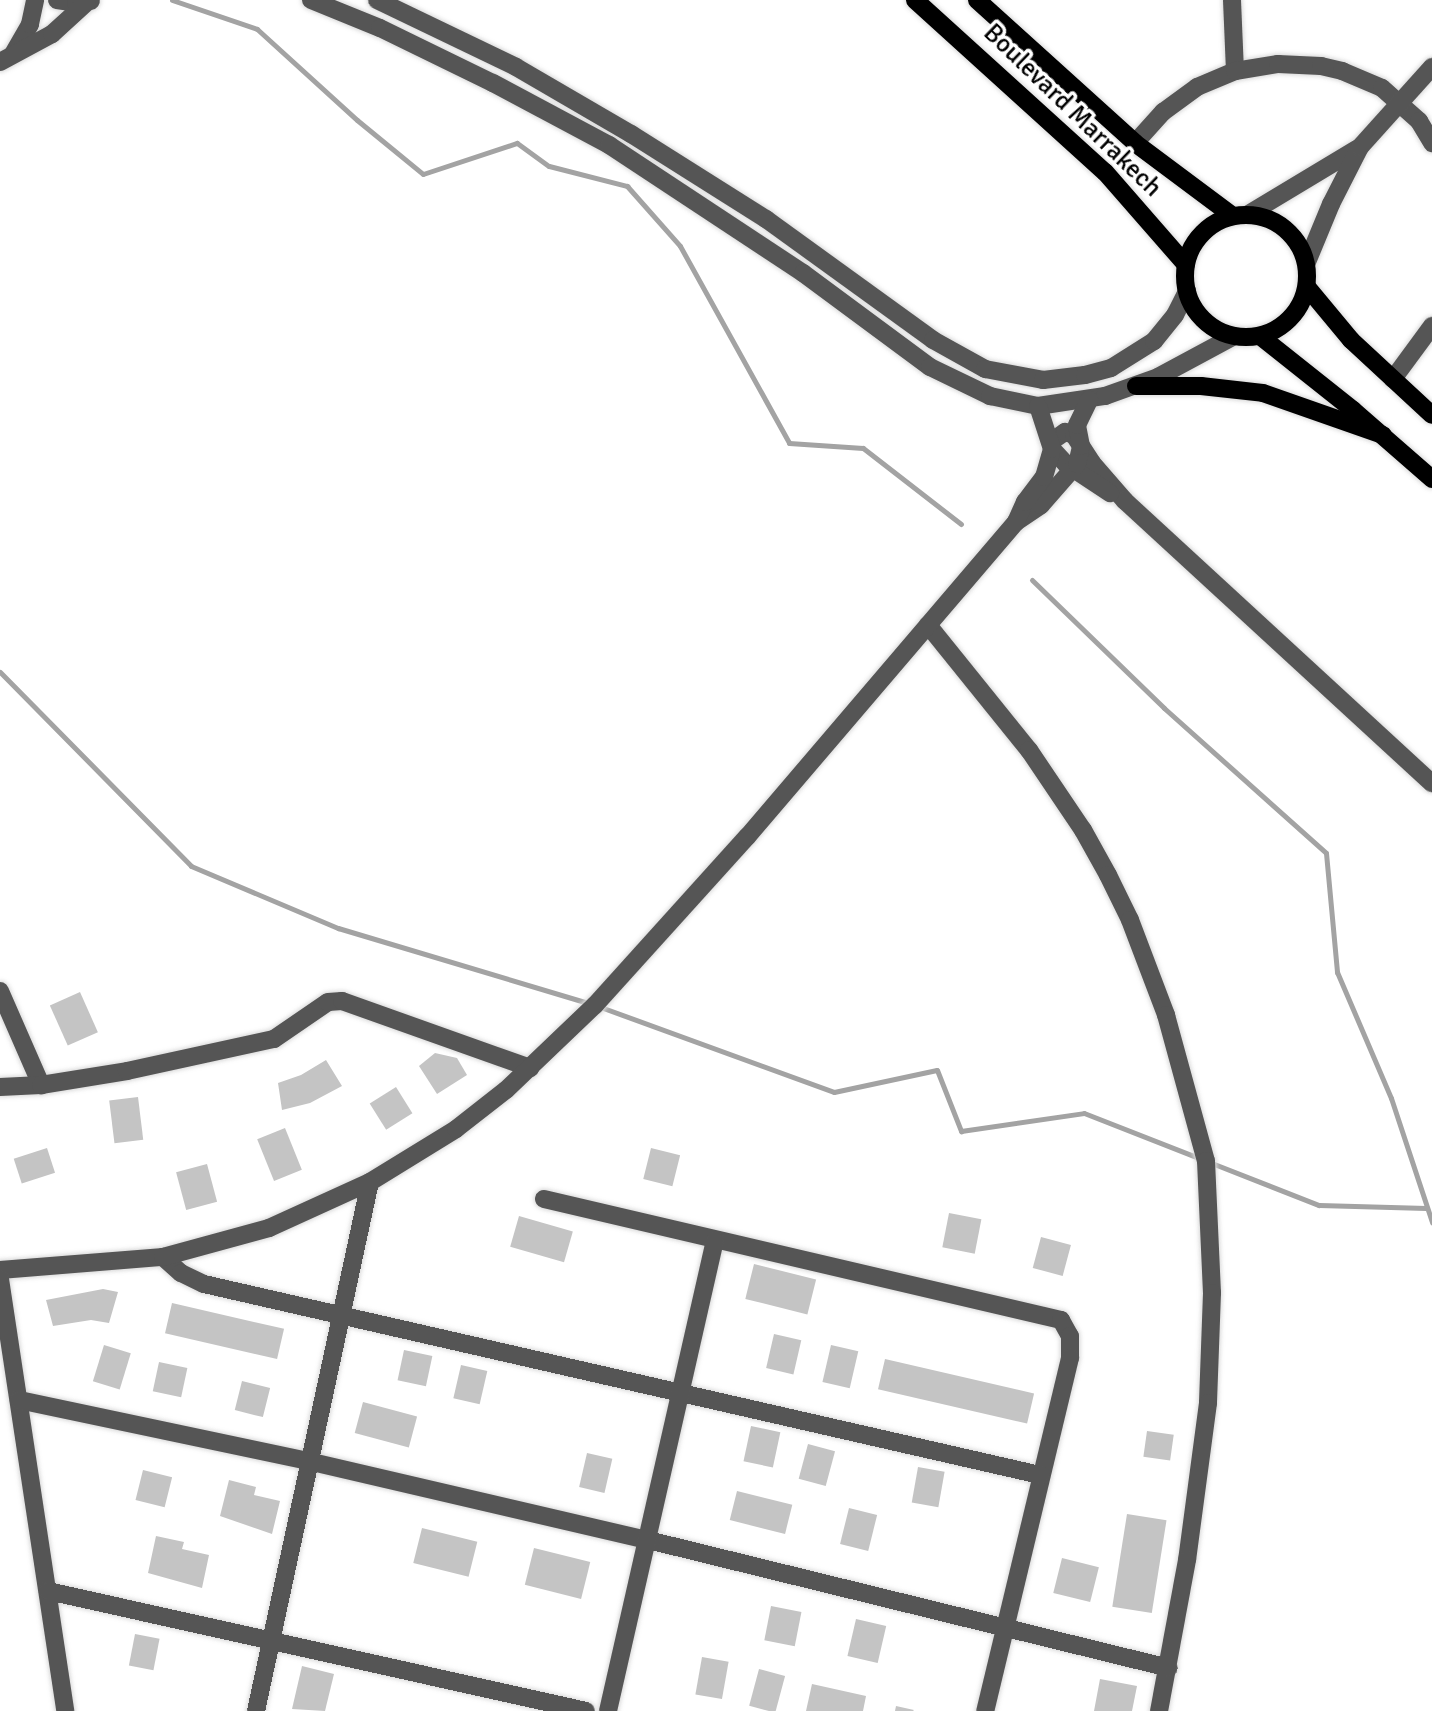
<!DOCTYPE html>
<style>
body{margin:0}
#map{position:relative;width:1432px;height:1711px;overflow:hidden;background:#fff;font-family:Signika,sans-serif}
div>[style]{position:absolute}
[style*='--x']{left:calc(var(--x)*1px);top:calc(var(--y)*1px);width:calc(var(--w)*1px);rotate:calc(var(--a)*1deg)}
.stream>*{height:5px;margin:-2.5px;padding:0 2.5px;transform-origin:2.5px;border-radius:2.5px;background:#a3a3a3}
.building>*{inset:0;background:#c4c4c4;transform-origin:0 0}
.roads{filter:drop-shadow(0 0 2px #dbdbdb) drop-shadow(0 0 2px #dbdbdb)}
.minor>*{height:18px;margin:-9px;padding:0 9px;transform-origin:9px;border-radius:9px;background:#555}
.major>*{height:18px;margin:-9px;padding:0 9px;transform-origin:9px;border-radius:9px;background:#000}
.major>.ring{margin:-9px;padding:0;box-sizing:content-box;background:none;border:18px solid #000;border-radius:50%}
span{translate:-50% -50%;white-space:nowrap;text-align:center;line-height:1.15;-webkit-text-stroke:7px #fff;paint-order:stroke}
.street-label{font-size:26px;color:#000}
</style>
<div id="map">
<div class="stream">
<i style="--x:172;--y:0;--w:90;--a:18.8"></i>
<i style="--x:257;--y:29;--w:135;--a:42.3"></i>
<i style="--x:357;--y:120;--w:85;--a:39.3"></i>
<i style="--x:423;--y:174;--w:99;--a:-18.3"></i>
<i style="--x:517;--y:143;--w:39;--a:36"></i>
<i style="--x:549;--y:166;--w:81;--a:14.4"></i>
<i style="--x:627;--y:186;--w:80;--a:48.5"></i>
<i style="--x:680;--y:246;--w:225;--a:61"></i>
<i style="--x:789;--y:443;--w:74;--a:3.9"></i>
<i style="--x:863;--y:448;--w:124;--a:37.8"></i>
<i style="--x:1032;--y:580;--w:184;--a:44.1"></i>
<i style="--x:1164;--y:708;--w:217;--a:41.8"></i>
<i style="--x:1326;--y:853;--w:120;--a:84.7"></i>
<i style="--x:1337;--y:972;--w:137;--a:66.8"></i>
<i style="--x:1391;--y:1098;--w:131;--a:71.7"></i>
<i style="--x:0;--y:672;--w:272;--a:45.4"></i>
<i style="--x:191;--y:866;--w:160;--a:22.9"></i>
<i style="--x:338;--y:928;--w:268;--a:16.7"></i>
<i style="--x:595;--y:1005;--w:254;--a:20"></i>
<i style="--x:834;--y:1092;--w:105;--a:-12.1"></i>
<i style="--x:937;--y:1070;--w:66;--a:68.5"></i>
<i style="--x:961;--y:1131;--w:124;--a:-8.3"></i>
<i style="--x:1084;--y:1113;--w:123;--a:21.4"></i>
<i style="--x:1209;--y:1162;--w:118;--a:21.4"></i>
<i style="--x:1319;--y:1205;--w:107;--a:1.6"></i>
</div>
<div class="building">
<i style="left:80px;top:992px;width:44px;height:33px;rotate:66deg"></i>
<i style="clip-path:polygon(435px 1053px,457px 1058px,467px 1075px,437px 1094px,419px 1066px)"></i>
<i style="clip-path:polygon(326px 1060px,342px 1086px,310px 1103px,282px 1110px,278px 1083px,301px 1075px)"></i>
<i style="left:396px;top:1087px;width:31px;height:31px;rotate:58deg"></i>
<i style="left:138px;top:1097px;width:43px;height:29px;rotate:83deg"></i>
<i style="left:285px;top:1128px;width:45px;height:30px;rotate:68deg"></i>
<i style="left:47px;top:1148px;width:26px;height:35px;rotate:72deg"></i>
<i style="left:651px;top:1148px;width:30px;height:32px;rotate:14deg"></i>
<i style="left:207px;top:1164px;width:39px;height:32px;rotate:75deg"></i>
<i style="left:949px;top:1213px;width:33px;height:35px;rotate:11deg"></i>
<i style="left:519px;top:1216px;width:56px;height:32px;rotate:16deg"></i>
<i style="left:1041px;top:1237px;width:31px;height:32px;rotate:15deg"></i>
<i style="left:754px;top:1264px;width:64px;height:36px;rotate:14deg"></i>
<i style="clip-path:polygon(103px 1289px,118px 1292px,109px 1323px,91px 1320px,53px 1326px,46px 1300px)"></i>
<i style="left:172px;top:1303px;width:115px;height:31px;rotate:13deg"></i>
<i style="left:774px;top:1334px;width:28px;height:35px;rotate:13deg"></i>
<i style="left:104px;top:1345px;width:28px;height:38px;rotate:17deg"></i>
<i style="left:831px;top:1345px;width:28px;height:38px;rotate:13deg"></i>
<i style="left:404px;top:1350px;width:29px;height:31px;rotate:12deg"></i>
<i style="left:885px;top:1359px;width:153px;height:31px;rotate:13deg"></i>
<i style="left:159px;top:1362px;width:29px;height:30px;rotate:12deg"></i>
<i style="left:461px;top:1365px;width:27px;height:34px;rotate:13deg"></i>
<i style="left:242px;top:1381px;width:29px;height:30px;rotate:14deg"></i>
<i style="left:363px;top:1402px;width:56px;height:32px;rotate:15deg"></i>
<i style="left:751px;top:1426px;width:30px;height:36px;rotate:12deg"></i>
<i style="left:1147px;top:1431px;width:27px;height:26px;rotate:8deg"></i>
<i style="left:808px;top:1444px;width:28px;height:36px;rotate:15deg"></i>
<i style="left:587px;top:1453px;width:26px;height:35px;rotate:13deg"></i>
<i style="left:918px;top:1467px;width:27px;height:36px;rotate:10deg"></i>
<i style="left:143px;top:1470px;width:30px;height:31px;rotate:14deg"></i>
<i style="clip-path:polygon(229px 1480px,256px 1487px,254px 1495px,280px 1501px,272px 1534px,220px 1516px)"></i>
<i style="left:737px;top:1491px;width:57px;height:30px;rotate:14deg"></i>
<i style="left:849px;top:1508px;width:29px;height:37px;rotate:14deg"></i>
<i style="left:1127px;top:1514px;width:40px;height:94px;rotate:9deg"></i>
<i style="left:422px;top:1528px;width:57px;height:36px;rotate:14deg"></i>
<i style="clip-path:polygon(156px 1536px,184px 1542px,182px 1549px,209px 1555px,202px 1588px,148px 1573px)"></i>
<i style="left:534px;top:1548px;width:58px;height:38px;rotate:14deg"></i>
<i style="left:1062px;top:1558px;width:38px;height:36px;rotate:14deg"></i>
<i style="left:771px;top:1606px;width:31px;height:35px;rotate:11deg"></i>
<i style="left:856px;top:1619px;width:31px;height:38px;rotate:13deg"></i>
<i style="left:135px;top:1634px;width:25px;height:32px;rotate:11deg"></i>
<i style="left:702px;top:1657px;width:27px;height:38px;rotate:10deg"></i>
<i style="clip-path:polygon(302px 1666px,334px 1674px,325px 1711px,292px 1709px)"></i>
<i style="left:759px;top:1669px;width:27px;height:38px;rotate:15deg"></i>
<i style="clip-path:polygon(1100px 1679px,1137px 1686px,1132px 1711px,1094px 1711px)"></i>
<i style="clip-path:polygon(812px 1684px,866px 1696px,863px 1711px,806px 1711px)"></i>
<i style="clip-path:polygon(896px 1706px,914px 1710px,913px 1711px,895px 1711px)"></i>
</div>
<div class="roads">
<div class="minor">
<i style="--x:57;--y:0;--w:19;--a:9"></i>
<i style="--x:76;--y:3;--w:15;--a:-8"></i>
<i style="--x:311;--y:0;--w:74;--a:22.1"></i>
<i style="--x:380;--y:28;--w:126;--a:26"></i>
<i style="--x:493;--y:83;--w:132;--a:28.1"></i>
<i style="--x:609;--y:145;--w:232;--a:33.4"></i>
<i style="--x:803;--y:273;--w:158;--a:36.5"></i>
<i style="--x:930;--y:367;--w:67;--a:25.8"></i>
<i style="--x:990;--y:396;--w:49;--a:11.8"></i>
<i style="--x:1038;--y:406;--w:68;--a:-8.5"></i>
<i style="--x:1105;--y:396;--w:56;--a:-19.7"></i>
<i style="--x:1158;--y:377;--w:86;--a:-28.3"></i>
<i style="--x:377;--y:0;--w:154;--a:25.7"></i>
<i style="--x:516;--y:67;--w:133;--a:30.2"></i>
<i style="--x:631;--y:134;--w:160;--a:32.2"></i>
<i style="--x:766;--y:219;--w:206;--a:35.9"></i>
<i style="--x:933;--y:340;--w:60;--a:29.1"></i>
<i style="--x:985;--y:369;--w:59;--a:10.7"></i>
<i style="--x:1043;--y:380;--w:42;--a:-6.8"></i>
<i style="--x:1085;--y:375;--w:27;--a:-15"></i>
<i style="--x:1111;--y:368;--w:51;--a:-32.1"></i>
<i style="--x:1154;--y:341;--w:33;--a:-51"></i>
<i style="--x:1175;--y:315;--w:27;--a:-63"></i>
<i style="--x:1232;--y:0;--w:71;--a:87.6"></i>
<i style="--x:13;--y:54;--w:34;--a:-60"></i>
<i style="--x:30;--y:24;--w:25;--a:-78"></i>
<i style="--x:0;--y:62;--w:59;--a:-28.3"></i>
<i style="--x:52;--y:34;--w:47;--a:-42.4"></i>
<i style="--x:1135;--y:143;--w:42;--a:-47.9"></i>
<i style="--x:1163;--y:112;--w:42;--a:-36.3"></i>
<i style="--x:1197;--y:87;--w:41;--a:-22.8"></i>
<i style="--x:1235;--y:71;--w:44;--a:-9.2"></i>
<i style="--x:1278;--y:64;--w:43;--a:2.7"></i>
<i style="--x:1321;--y:66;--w:22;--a:13"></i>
<i style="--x:1342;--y:71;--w:43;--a:23"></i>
<i style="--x:1382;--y:88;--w:50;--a:41.7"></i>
<i style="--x:1419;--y:121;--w:26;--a:59"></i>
<i style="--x:1247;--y:215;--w:128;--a:-31"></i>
<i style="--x:1307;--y:262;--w:63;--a:-67.5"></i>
<i style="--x:1331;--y:204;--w:64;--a:-63"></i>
<i style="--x:1360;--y:147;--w:108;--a:-48"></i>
<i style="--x:1393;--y:379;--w:66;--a:-53.7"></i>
<i style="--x:1052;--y:441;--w:16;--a:-35"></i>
<i style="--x:1065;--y:432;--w:9;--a:18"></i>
<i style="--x:1074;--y:435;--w:33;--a:57"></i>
<i style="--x:1092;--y:463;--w:50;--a:49"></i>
<i style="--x:1125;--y:501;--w:417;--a:42.6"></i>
<i style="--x:1052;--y:449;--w:21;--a:47"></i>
<i style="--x:1066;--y:464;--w:53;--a:33.4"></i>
<i style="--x:1016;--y:522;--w:30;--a:-34"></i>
<i style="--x:1041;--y:505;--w:55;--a:-48.7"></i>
<i style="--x:1077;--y:464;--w:18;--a:-77"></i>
<i style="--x:1081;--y:446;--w:21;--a:-101"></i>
<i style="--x:1077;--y:425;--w:28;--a:-64"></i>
<i style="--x:928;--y:625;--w:161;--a:51.1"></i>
<i style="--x:1029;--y:750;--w:97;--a:56"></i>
<i style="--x:1083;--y:830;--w:51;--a:60.9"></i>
<i style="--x:1108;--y:875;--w:50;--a:63.9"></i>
<i style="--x:1130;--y:920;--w:102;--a:69.2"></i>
<i style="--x:1166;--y:1015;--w:151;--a:74.7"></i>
<i style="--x:1206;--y:1161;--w:132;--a:87.4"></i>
<i style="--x:1212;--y:1293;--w:110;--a:92.1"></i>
<i style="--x:1208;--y:1403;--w:158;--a:97.6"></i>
<i style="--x:1187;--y:1560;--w:154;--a:100.5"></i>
<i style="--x:0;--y:991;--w:103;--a:66.4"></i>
<i style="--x:0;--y:1087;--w:41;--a:-2.8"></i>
<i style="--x:41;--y:1085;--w:87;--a:-9.2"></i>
<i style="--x:127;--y:1071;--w:150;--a:-12.3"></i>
<i style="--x:274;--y:1039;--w:65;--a:-34.4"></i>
<i style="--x:328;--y:1002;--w:14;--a:-4"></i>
<i style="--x:342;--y:1001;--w:200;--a:19.6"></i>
<i style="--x:544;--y:1199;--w:531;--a:13.17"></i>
<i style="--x:1061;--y:1320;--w:18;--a:61"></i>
<i style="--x:1070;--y:1336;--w:22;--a:90"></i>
<i style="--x:1070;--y:1358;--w:363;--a:103.5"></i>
<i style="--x:163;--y:1257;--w:24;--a:42"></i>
<i style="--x:181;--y:1273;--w:25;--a:26"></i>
<i style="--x:204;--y:1284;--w:858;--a:12.87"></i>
<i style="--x:0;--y:1270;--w:164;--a:-4.6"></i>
<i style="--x:163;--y:1257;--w:110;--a:-15.3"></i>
<i style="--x:269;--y:1228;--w:111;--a:-24.5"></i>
<i style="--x:370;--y:1182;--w:101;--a:-31.6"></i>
<i style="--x:456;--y:1129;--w:63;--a:-38"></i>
<i style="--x:506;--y:1090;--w:123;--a:-43.7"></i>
<i style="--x:595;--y:1005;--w:227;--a:-47.9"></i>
<i style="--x:747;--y:837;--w:414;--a:-49.5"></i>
<i style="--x:1016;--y:522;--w:22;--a:-66"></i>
<i style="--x:1025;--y:502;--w:31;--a:-53"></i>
<i style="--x:1044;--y:477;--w:29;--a:-74"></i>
<i style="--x:1052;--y:449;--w:45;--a:-108"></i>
<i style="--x:0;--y:1279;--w:437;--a:81.4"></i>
<i style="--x:19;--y:1400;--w:295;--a:11.9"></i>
<i style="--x:308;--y:1461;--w:349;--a:13.1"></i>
<i style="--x:648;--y:1540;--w:536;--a:13.8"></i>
<i style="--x:48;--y:1591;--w:551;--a:12.57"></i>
<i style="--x:256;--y:1711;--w:541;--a:-77.84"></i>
<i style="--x:608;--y:1711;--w:482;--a:-77.2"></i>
</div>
<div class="major">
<i style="--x:915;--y:0;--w:256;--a:42.2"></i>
<i style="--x:1105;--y:172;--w:123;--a:48.9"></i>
<i style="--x:977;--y:0;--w:213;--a:42.1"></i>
<i style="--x:1135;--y:143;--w:122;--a:36.7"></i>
<i class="ring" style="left:1185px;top:215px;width:104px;height:104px"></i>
<i style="--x:1307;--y:287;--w:69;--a:50.3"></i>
<i style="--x:1351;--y:340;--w:110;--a:42.8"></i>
<i style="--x:1260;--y:336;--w:119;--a:38.5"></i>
<i style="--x:1353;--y:410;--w:105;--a:41.1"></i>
<i style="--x:1136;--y:386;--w:65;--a:0"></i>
<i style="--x:1201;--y:386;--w:62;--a:6.4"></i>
<i style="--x:1263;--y:393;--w:127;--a:19.3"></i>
</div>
</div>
<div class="street-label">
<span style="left:1072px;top:111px;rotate:44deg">Boulevard Marrakech</span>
</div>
</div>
